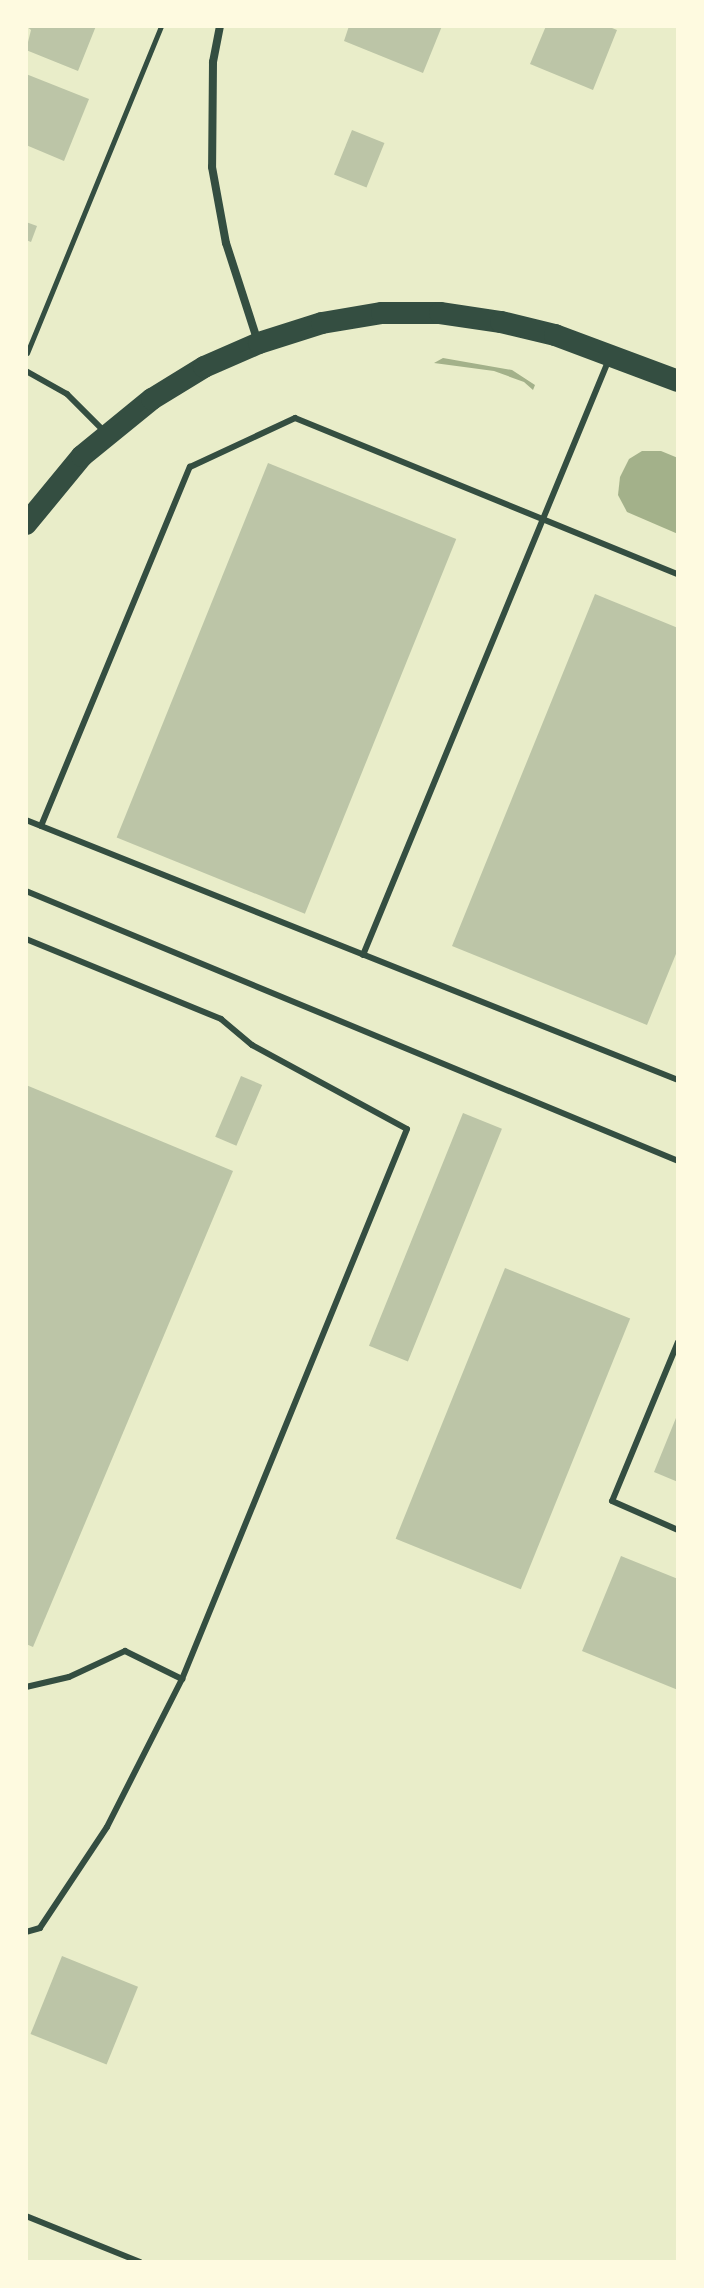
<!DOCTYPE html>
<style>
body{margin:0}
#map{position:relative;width:704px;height:2288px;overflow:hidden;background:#e9edc9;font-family:Raleway,sans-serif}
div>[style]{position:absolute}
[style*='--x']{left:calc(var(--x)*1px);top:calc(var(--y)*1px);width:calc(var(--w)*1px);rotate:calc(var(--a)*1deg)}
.water>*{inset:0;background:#a3b18a}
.building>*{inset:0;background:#bcc5a7;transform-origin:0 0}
.path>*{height:5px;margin:-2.5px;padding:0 2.5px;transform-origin:2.5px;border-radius:2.5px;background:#344e41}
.service>*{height:6px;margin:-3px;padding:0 3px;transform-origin:3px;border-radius:3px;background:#344e41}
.minor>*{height:8px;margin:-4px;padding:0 4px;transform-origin:4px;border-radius:4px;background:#344e41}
.trunk>*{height:22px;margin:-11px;padding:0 11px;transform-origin:11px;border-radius:11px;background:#344e41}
span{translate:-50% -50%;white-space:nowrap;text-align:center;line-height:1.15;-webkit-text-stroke:6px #fefae0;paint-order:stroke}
.frame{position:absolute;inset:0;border:28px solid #fefae0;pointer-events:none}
</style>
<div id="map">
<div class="water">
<i style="clip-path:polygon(443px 358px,512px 370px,535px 385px,533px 390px,524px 382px,494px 371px,434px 363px)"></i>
<i style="clip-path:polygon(642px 451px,661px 451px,678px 458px,678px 534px,627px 512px,618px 495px,620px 477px,629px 459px)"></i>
</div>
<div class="building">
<i style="clip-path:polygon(26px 26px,96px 26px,78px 71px,26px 50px,31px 30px)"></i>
<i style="clip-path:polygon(349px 26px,442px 26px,423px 73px,344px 41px)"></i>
<i style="clip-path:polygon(546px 26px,607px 26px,617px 30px,593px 90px,530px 64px)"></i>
<i style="clip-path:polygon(26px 74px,89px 99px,64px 161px,26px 145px)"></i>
<i style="left:352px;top:130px;width:35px;height:48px;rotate:22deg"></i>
<i style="clip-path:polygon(26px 222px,37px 226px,31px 242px,26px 240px)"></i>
<i style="left:268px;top:463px;width:203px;height:404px;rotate:22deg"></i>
<i style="clip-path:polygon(595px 594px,678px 628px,678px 949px,647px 1025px,452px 946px)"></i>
<i style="left:241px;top:1076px;width:23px;height:66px;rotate:23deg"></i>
<i style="clip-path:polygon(26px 1085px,233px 1171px,33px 1647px,26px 1644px)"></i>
<i style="left:463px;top:1113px;width:42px;height:251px;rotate:22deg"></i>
<i style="left:505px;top:1268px;width:135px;height:292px;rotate:22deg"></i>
<i style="clip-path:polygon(678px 1413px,678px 1482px,654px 1472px)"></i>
<i style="clip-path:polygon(621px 1556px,678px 1579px,678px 1690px,582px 1651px)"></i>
<i style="left:62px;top:1956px;width:82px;height:84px;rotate:22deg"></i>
</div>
<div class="path">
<i style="--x:27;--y:353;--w:353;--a:-67.7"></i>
</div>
<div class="service">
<i style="--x:26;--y:371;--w:47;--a:29.3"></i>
<i style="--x:67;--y:394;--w:52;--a:45"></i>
<i style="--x:26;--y:820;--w:702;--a:21.74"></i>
<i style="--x:41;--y:826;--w:389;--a:-67.5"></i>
<i style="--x:190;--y:467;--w:116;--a:-25"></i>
<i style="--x:295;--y:418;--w:414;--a:22.2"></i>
<i style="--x:26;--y:891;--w:706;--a:22.49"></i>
<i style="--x:26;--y:939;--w:211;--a:22.3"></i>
<i style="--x:221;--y:1019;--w:40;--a:40"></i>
<i style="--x:252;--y:1045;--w:176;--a:28.5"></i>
<i style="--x:407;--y:1129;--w:594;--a:112.25"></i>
<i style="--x:182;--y:1679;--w:166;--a:116.9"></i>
<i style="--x:107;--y:1827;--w:121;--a:123.6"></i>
<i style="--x:40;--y:1928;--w:15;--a:164"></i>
<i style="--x:363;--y:955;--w:645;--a:-67.57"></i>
<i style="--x:678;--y:1342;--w:172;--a:112.5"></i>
<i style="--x:612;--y:1501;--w:72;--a:23.7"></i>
<i style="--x:26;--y:1687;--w:44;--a:-13.1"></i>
<i style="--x:69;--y:1677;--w:62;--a:-24.9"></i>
<i style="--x:125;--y:1651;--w:64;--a:26.2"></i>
<i style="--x:26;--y:2216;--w:123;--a:22"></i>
</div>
<div class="minor">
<i style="--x:220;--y:26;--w:37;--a:101"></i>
<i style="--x:213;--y:62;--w:105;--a:90.5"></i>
<i style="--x:212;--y:167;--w:77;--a:79.6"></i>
<i style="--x:226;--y:243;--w:104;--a:72.1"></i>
</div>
<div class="trunk">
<i style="--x:26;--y:524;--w:88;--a:-50.5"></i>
<i style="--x:82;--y:456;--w:90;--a:-39.2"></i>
<i style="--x:152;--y:399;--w:61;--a:-31.6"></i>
<i style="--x:204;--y:367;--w:60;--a:-23.6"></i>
<i style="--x:259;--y:343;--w:66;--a:-17.6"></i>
<i style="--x:322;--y:323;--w:61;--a:-9.5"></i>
<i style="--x:382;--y:313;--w:58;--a:0"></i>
<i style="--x:440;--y:313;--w:62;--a:8.4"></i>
<i style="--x:501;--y:322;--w:56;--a:13.5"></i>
<i style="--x:555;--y:335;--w:131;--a:20.5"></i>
</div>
<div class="frame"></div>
</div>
